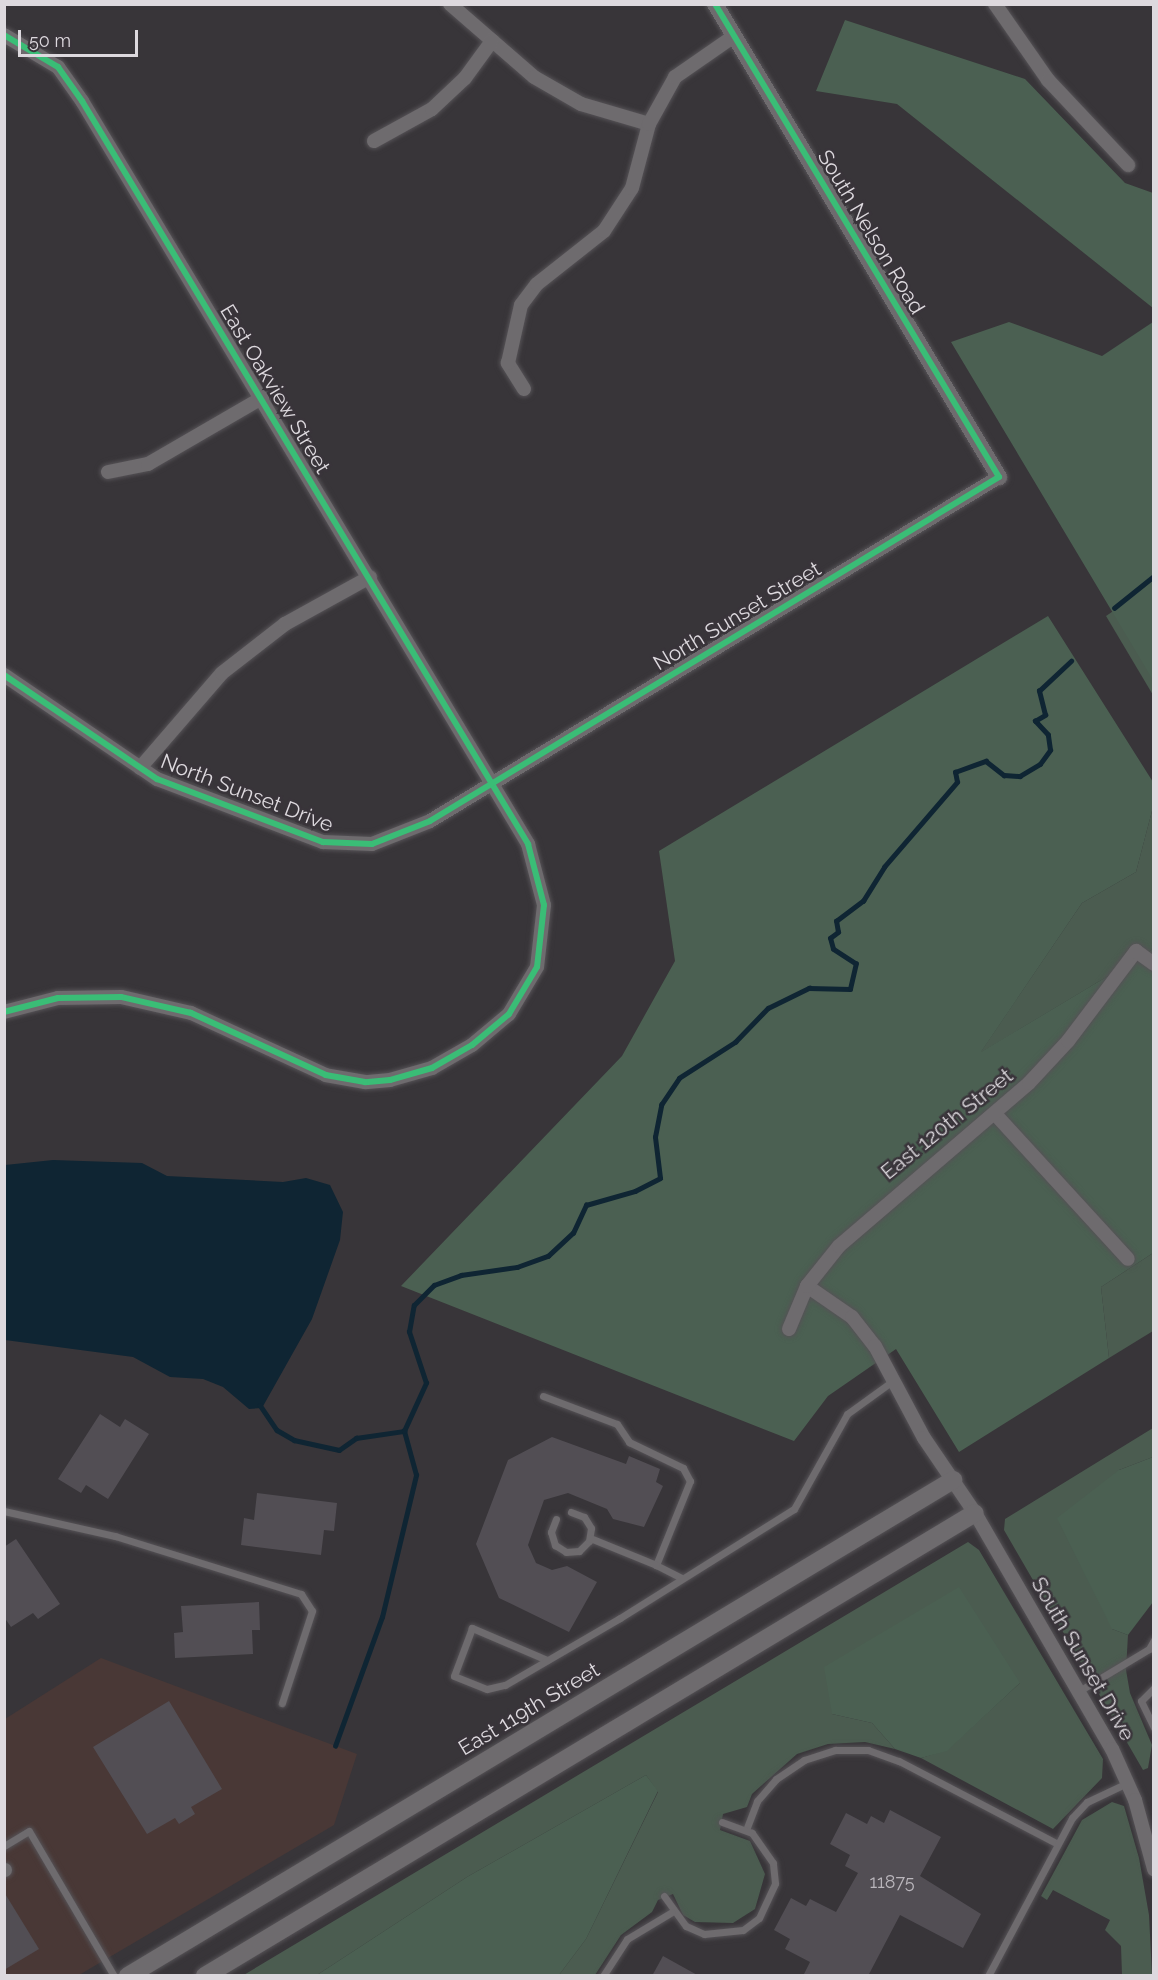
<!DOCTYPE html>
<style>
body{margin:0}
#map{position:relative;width:1158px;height:1980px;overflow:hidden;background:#383539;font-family:Raleway,sans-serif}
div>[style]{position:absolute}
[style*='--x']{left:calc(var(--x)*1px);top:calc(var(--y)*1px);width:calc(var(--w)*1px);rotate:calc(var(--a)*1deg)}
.commercial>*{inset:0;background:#493836}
.green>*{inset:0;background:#4b5c50}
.forest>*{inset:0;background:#4b6052}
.water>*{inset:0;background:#0f2533}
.stream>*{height:4.5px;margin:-2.25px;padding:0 2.25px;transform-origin:2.25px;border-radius:2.25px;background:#0f2533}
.building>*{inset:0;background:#524e54}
.roads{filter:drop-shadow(0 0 2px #555256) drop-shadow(0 0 2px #555256)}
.service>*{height:7px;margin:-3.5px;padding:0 3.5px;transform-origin:3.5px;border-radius:3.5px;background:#6e6b6e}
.minor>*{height:14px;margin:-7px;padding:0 7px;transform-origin:7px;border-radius:7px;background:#6e6b6e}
.tertiary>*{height:16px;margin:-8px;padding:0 8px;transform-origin:8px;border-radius:8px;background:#6e6b6e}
.secondary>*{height:18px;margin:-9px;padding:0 9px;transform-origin:9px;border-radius:9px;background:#6e6b6e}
.cycleway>*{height:6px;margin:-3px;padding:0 3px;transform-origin:3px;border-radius:3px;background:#3abd76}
span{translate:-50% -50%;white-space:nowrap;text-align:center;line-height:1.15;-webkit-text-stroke:5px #39343a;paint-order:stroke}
.number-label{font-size:18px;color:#bab6bc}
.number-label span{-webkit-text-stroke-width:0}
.street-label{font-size:21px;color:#ddd9de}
.frame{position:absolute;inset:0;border:6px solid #ddd9de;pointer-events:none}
.scale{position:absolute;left:18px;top:30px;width:120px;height:27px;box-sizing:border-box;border:3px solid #ddd9de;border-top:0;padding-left:8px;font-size:18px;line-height:21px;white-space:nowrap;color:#ddd9de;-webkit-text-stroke:4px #39343a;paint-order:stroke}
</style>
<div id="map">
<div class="commercial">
<i style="clip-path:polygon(101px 1658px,357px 1754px,334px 1825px,79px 1975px,5px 1976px,5px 1719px)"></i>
</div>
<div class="green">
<i style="clip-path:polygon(1153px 584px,1153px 695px,1106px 616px)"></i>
<i style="clip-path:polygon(1153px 807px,1153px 949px,980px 1053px,1082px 903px,1136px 872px)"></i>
<i style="clip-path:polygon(1153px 1253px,1153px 1331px,1109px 1358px,1101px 1287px)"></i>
<i style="clip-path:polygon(1153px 1428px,1153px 1457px,1119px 1470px,1112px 1629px,1128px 1635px,1126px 1670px,1130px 1693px,1152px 1745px,1148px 1768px,1143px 1770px,1004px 1530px,1005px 1519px)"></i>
<i style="clip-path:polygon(968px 1542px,979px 1550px,1103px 1759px,1102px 1778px,1053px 1829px,921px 1758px,947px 1750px,1020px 1683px,832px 1714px,872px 1723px,895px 1749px,865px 1742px,828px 1744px,797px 1754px,752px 1794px,747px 1807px,723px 1814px,720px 1830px,750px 1841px,765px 1874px,755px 1909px,733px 1923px,695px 1922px,683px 1915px,673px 1894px,658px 1900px,652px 1912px,621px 1935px,595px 1975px,559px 1975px,586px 1939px,658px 1792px,646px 1775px,467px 1877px,317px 1975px,242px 1976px)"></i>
<i style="clip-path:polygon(1112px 1802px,1124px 1806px,1139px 1858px,1149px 1915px,1152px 1975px,1122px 1975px,1121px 1946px,1105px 1930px,1110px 1920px,1053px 1890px,1047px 1900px,1041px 1896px,1082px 1820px)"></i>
</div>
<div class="forest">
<i style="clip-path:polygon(845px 20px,1025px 79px,1125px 183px,1153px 193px,1153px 308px,897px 104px,816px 91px)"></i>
<i style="clip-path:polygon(1009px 322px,1102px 356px,1153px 322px,1153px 680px,951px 342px)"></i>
<i style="clip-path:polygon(1048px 616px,1153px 782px,1153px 807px,1136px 872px,1082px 903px,981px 1052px,1153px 949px,1153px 1253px,1101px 1287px,1109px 1358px,959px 1452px,896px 1349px,828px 1396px,794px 1441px,401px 1286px,622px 1056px,675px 961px,659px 851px)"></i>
<i style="clip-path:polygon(1153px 1457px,1153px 1602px,1128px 1635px,1112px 1629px,1057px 1518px,1119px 1470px)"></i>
<i style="clip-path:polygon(959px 1587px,1020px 1683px,947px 1751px,921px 1758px,895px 1749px,872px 1723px,832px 1714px,824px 1667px)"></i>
<i style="clip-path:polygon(646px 1775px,658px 1791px,586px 1939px,559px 1975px,317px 1975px,467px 1877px)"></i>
</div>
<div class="water">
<i style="clip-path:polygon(53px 1160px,142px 1163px,167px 1176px,283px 1182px,306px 1178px,330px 1185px,343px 1212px,340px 1240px,312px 1319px,262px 1408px,249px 1409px,223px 1387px,203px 1379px,170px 1377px,133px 1357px,5px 1340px,5px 1165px)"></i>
</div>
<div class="stream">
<i style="--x:1114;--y:608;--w:51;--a:-38.7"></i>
<i style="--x:260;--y:1405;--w:30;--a:56"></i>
<i style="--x:277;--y:1430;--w:20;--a:30"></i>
<i style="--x:294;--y:1440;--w:46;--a:12.5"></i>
<i style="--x:339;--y:1450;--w:21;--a:-35"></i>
<i style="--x:356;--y:1438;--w:49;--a:-8.3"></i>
<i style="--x:335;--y:1746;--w:137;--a:-70"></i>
<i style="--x:382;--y:1617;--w:146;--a:-76.5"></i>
<i style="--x:416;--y:1475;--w:46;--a:-105.3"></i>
<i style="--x:404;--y:1431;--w:53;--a:-65.4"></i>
<i style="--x:426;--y:1383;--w:54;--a:-108.4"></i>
<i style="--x:409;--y:1332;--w:27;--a:-80"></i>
<i style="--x:414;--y:1305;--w:28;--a:-45"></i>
<i style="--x:434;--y:1285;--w:29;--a:-20"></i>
<i style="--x:461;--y:1275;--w:57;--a:-8.1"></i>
<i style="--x:517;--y:1267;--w:33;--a:-20"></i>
<i style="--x:548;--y:1256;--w:34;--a:-43"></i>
<i style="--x:573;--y:1233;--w:31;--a:-65"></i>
<i style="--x:586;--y:1205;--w:51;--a:-15.9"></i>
<i style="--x:635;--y:1191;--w:28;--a:-27"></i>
<i style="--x:660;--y:1178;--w:41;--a:-97"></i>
<i style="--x:655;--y:1137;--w:33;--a:-79"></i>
<i style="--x:661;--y:1105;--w:32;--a:-56"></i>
<i style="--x:679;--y:1078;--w:67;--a:-32.7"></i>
<i style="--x:735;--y:1042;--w:47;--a:-45.9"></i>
<i style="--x:768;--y:1008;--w:46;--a:-26"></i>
<i style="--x:809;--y:988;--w:41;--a:1.4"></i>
<i style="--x:850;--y:989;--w:26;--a:-77"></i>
<i style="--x:856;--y:964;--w:27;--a:-147"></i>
<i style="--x:833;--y:949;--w:11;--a:-105"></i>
<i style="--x:830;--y:938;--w:10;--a:-37"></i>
<i style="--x:838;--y:932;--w:11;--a:-100"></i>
<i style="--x:836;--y:921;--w:34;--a:-37"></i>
<i style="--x:863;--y:901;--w:40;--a:-58"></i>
<i style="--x:884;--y:867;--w:112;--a:-49.3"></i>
<i style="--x:957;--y:782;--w:10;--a:-101"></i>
<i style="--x:955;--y:772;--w:33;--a:-20"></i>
<i style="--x:986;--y:761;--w:23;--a:38"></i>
<i style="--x:1004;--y:775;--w:16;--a:4"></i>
<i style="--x:1020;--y:776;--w:23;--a:-31"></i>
<i style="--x:1040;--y:764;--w:17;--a:-54"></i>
<i style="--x:1050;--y:750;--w:15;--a:-98"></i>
<i style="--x:1048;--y:735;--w:19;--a:-133"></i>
<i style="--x:1035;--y:721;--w:12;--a:-31"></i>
<i style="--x:1045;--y:715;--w:25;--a:-104"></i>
<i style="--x:1039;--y:691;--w:44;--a:-43.2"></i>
</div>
<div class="building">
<i style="clip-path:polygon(100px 1414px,120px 1427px,125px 1419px,149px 1434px,108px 1499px,86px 1485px,81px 1493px,58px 1479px)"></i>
<i style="clip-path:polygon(552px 1437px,626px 1464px,629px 1456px,660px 1469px,656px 1482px,663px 1486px,644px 1527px,613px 1519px,607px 1509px,568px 1493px,544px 1500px,528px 1545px,536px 1563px,552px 1570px,567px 1566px,597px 1582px,569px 1632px,499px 1598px,476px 1544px,508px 1460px)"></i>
<i style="clip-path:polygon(257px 1493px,337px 1503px,334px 1531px,324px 1530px,321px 1555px,241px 1545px,244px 1518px,254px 1520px)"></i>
<i style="clip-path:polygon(16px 1539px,60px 1604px,38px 1619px,33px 1613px,11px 1627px,4px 1617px,4px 1547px)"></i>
<i style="clip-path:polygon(259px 1602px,260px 1630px,252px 1630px,253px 1654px,175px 1658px,174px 1633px,183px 1632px,181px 1606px)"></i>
<i style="clip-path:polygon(169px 1701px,222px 1789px,191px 1807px,195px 1814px,179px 1824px,175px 1818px,147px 1834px,93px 1747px)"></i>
<i style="clip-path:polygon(890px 1810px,941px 1837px,920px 1876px,981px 1914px,963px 1948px,900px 1915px,868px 1976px,803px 1976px,810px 1962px,785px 1949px,790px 1939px,774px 1930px,791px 1898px,806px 1906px,810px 1899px,836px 1912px,858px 1873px,845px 1866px,850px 1855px,830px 1844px,846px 1813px,867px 1824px,871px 1816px,884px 1823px)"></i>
<i style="clip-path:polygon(4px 1892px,39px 1949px,4px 1970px)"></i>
<i style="clip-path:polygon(663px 1956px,699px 1976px,652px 1976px)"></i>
</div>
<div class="roads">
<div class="service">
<i style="--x:543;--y:1396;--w:79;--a:20.7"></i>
<i style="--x:617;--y:1424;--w:22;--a:56"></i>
<i style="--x:629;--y:1442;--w:60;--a:25.7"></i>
<i style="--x:683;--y:1468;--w:15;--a:62"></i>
<i style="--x:690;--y:1481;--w:91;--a:112"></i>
<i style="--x:656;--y:1565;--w:29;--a:27"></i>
<i style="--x:4;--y:1511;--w:114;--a:12.7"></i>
<i style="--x:115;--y:1536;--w:195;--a:17.3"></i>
<i style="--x:301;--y:1594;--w:20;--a:57"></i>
<i style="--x:312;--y:1611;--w:97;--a:108.1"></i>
<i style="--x:556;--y:1519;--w:14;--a:111"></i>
<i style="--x:551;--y:1532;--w:14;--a:73"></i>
<i style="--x:555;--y:1545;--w:13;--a:32"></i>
<i style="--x:566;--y:1552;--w:13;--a:-4"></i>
<i style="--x:579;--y:1551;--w:14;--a:-45"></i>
<i style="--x:589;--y:1541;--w:13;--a:-81"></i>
<i style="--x:591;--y:1528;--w:13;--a:-122"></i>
<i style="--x:584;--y:1517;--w:14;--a:-159"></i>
<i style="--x:590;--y:1538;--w:71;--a:22.2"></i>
<i style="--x:547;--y:1660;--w:82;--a:-156.9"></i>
<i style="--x:472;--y:1628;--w:51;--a:110.6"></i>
<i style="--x:454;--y:1676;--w:35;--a:22"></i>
<i style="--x:487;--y:1689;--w:18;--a:-13"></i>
<i style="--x:505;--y:1685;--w:133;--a:-30.2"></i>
<i style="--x:620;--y:1618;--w:205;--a:-32.1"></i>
<i style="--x:794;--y:1509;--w:109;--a:-60.8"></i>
<i style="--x:847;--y:1414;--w:58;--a:-35.9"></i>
<i style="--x:1154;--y:1688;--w:18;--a:135"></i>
<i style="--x:1141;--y:1701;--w:30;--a:64"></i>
<i style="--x:1079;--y:1691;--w:82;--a:-31"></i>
<i style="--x:1149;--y:1649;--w:10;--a:-61"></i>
<i style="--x:746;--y:1830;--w:31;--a:-69"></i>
<i style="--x:757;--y:1801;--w:29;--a:-49"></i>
<i style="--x:776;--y:1779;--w:34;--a:-34"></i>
<i style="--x:804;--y:1760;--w:33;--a:-18"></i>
<i style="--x:835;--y:1750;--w:33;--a:0"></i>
<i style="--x:868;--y:1750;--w:33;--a:20"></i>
<i style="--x:899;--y:1761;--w:179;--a:27.6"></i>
<i style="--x:4;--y:1846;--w:29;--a:-31"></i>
<i style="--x:29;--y:1831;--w:168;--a:59.6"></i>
<i style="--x:664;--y:1896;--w:37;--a:54"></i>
<i style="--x:686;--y:1926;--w:20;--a:24"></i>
<i style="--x:704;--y:1934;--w:39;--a:-6"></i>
<i style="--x:743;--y:1930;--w:20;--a:-37"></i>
<i style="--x:759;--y:1918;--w:38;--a:-65"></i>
<i style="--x:775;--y:1883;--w:20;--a:-96"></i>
<i style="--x:773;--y:1863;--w:37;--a:-125"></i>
<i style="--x:752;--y:1833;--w:32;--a:-160"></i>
<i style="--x:603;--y:1976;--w:44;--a:-57"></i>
<i style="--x:627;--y:1939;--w:52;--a:-31"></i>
<i style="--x:988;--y:1976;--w:179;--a:-62"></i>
<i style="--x:1072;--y:1818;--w:22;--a:-47"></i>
<i style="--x:1087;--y:1802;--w:44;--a:-25.4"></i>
</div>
<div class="minor">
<i style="--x:450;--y:4;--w:111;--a:41"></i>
<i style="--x:534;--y:77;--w:54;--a:29.9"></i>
<i style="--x:581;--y:104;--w:71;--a:16.4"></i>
<i style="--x:995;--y:4;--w:93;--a:55.1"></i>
<i style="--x:1048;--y:80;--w:117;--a:46.7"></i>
<i style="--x:4;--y:35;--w:63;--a:30.7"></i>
<i style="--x:58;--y:67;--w:42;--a:54.8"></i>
<i style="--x:82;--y:101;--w:867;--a:59.02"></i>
<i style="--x:528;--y:844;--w:63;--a:75.3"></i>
<i style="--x:544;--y:905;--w:62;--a:96.4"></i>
<i style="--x:537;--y:967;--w:55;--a:120.8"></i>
<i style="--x:509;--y:1014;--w:48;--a:140"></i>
<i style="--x:472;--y:1045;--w:46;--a:150.1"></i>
<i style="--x:432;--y:1068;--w:44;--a:164.1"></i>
<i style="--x:390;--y:1080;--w:25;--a:175"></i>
<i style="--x:365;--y:1082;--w:40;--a:-170"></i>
<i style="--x:326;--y:1075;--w:149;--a:-155.3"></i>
<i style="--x:191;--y:1013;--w:72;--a:-167.1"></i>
<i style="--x:121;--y:997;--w:63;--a:179.1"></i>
<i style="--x:58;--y:998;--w:56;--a:165.5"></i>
<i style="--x:374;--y:141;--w:66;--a:-28.9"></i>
<i style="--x:432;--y:109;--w:45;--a:-43.2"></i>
<i style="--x:465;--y:78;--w:46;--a:-53.9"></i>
<i style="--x:524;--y:389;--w:31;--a:-122"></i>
<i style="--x:508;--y:363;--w:59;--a:-77.4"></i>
<i style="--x:521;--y:305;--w:26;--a:-53"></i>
<i style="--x:537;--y:284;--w:85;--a:-38.3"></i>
<i style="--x:604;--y:231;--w:51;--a:-56.9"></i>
<i style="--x:632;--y:188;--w:66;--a:-75.1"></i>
<i style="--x:649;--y:124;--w:54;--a:-61"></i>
<i style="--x:675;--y:77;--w:72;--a:-34.8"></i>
<i style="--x:108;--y:472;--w:41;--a:-11.3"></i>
<i style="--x:148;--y:464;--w:132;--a:-30.1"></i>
<i style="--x:4;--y:675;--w:185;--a:34.2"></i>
<i style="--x:157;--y:779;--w:178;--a:20.8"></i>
<i style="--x:323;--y:842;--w:49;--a:2.3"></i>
<i style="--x:372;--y:844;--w:62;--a:-21.6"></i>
<i style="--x:430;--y:821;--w:665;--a:-31.16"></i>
<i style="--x:140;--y:768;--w:125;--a:-49.2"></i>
<i style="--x:222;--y:673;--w:80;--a:-37.9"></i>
<i style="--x:285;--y:624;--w:97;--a:-28.9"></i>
<i style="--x:996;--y:1115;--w:195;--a:47.5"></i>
<i style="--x:807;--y:1286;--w:55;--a:34.6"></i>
<i style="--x:852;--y:1317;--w:37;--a:52"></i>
<i style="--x:875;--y:1346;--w:104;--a:62"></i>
<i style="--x:924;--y:1438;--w:91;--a:55.8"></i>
<i style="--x:975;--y:1513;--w:273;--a:59.9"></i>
<i style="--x:1112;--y:1749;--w:56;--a:65.7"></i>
<i style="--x:1135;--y:1800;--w:72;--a:74.6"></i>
<i style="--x:789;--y:1329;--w:47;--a:-67.3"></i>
<i style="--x:807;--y:1286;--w:51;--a:-51.3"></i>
<i style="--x:839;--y:1246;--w:250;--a:-40.6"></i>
<i style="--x:1029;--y:1083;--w:57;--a:-47.1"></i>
<i style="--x:1068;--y:1041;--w:113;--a:-52.9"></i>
<i style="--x:1136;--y:951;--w:22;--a:36"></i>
<i style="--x:4;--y:1870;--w:1;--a:0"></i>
</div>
<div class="tertiary">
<i style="--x:715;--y:4;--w:552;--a:59.02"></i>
</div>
<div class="secondary">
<i style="--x:128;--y:1976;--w:963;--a:-31.01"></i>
<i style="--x:205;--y:1976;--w:898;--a:-31.02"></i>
</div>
</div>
<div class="cycleway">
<i style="--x:4;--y:35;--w:63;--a:30.7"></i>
<i style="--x:58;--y:67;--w:42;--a:54.8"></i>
<i style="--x:82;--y:101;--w:867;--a:59.02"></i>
<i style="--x:528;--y:844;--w:63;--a:75.3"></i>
<i style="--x:544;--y:905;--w:62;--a:96.4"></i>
<i style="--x:537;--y:967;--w:55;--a:120.8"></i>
<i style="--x:509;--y:1014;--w:48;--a:140"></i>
<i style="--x:472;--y:1045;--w:46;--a:150.1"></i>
<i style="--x:432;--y:1068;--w:44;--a:164.1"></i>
<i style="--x:390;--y:1080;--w:25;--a:175"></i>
<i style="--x:365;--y:1082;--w:40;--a:-170"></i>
<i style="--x:326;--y:1075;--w:149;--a:-155.3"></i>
<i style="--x:191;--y:1013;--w:72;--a:-167.1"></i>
<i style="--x:121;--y:997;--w:63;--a:179.1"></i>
<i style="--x:58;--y:998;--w:56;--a:165.5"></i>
<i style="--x:4;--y:675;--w:185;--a:34.2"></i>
<i style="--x:157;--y:779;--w:178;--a:20.8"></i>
<i style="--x:323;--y:842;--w:49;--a:2.3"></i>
<i style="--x:372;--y:844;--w:62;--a:-21.6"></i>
<i style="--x:430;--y:821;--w:665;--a:-31.16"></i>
<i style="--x:999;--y:477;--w:552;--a:-120.98"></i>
</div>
<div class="number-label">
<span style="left:892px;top:1882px">11875</span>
</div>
<div class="street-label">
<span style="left:871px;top:232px;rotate:59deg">South Nelson Road</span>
<span style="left:275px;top:389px;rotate:59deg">East Oakview Street</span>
<span style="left:737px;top:616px;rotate:-31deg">North Sunset Street</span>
<span style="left:247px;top:793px;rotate:21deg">North Sunset Drive</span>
<span style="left:947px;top:1124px;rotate:-39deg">East 120th Street</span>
<span style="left:1083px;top:1659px;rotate:60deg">South Sunset Drive</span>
<span style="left:529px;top:1709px;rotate:-31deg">East 119th Street</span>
</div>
<div class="frame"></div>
<div class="scale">50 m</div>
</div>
